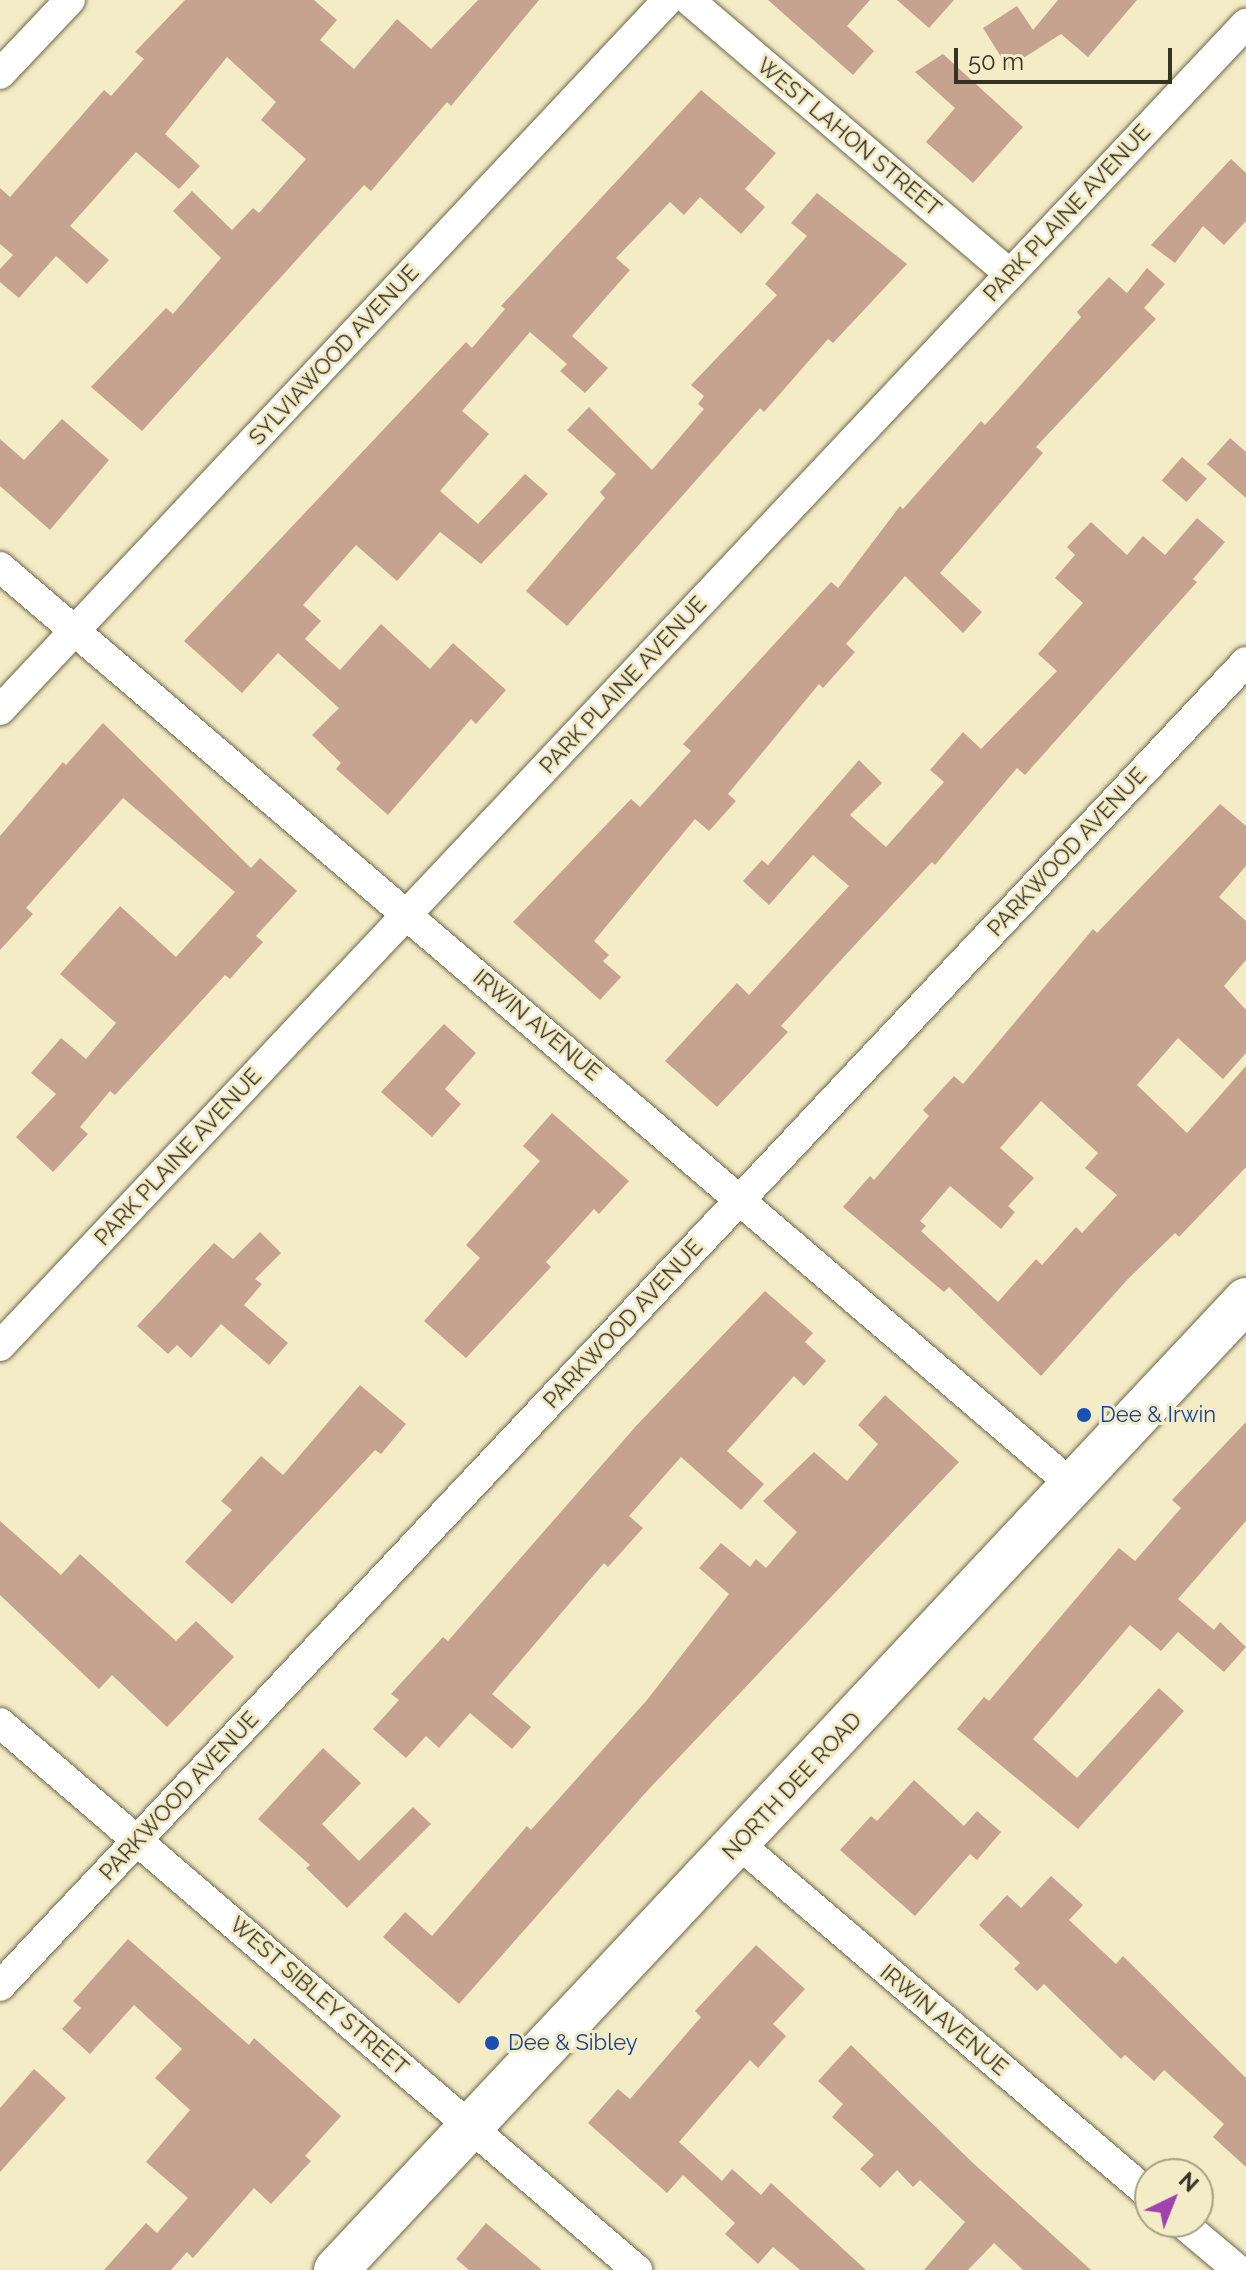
<!DOCTYPE html>
<style>
body{margin:0}
#map{position:relative;width:1246px;height:2270px;overflow:hidden;background:#f4ebc7;font-family:Raleway,sans-serif}
div>[style]{position:absolute}
[style*='--x']{left:calc(var(--x)*1px);top:calc(var(--y)*1px);width:calc(var(--w)*1px);rotate:calc(var(--a)*1deg)}
.building>*{inset:0;background:#c6a38e;transform-origin:0 0}
.roads{filter:drop-shadow(0 0 2px #6e6646) drop-shadow(0 0 2px #6e6646)}
.minor>*{height:30px;margin:-15px;padding:0 15px;transform-origin:15px;border-radius:15px;background:#fff}
.secondary>*{height:44px;margin:-22px;padding:0 22px;transform-origin:22px;border-radius:22px;background:#fff}
.dots>*{width:22px;height:22px;translate:-50% -50%;box-sizing:border-box;border:4px solid #f4ebc7;border-radius:50%}
span{translate:-50% -50%;white-space:nowrap;text-align:center;line-height:1.15;-webkit-text-stroke:6px #f4ebc7;paint-order:stroke}
.street-label{font-size:22px;color:#363224}
.transit-label{font-size:22px;color:#164399}
.left{translate:0 -50%;text-align:left}
.north{position:absolute;left:1134px;top:2158px;width:80px;height:80px;box-sizing:border-box;background:#f4ebc7;border:2px solid #a8a186;border-radius:50%;rotate:43deg;font-size:22px;font-weight:700;line-height:32px;text-align:center;color:#363224}
.north::after{content:'';display:block;margin:auto;width:28px;height:36px;background:#9e43af;clip-path:polygon(50% 0,100% 100%,50% 72%,0 100%)}
.scale{position:absolute;left:954px;top:48px;width:218px;height:36px;box-sizing:border-box;border:4px solid #363224;border-top:0;padding-left:10px;font-size:24px;line-height:28px;white-space:nowrap;color:#363224;-webkit-text-stroke:6px #f4ebc7;paint-order:stroke}
</style>
<div id="map">
<div class="building">
<i style="clip-path:polygon(185px 0,314px 0,337px 20px,320px 40px,354px 69px,397px 19px,431px 49px,478px 0,539px 0,451px 106px,447px 102px,371px 191px,364px 185px,142px 431px,91px 387px,166px 308px,173px 314px,221px 258px,173px 211px,192px 191px,232px 230px,253px 208px,259px 213px,306px 159px,261px 120px,276px 102px,227px 57px,165px 134px,200px 166px,179px 189px,136px 152px,70px 226px,109px 260px,87px 284px,56px 256px,19px 298px,0 282px,0 269px,13px 255px,0 244px,0 188px,10px 197px,104px 90px,111px 96px,144px 59px,135px 52px)"></i>
<i style="clip-path:polygon(768px 0,870px 0,847px 26px,874px 51px,853px 75px)"></i>
<i style="clip-path:polygon(897px 0,954px 0,929px 28px)"></i>
<i style="clip-path:polygon(1058px 0,1137px 0,1088px 57px,1061px 34px,1008px 68px,983px 28px,1017px 6px,1033px 30px)"></i>
<i style="clip-path:polygon(943px 54px,1023px 127px,973px 183px,926px 142px,955px 108px,915px 72px)"></i>
<i style="clip-path:polygon(701px 90px,776px 153px,745px 189px,765px 207px,741px 234px,700px 197px,684px 215px,670px 202px,616px 258px,630px 270px,572px 336px,608px 368px,585px 393px,560px 371px,567px 364px,530px 332px,462px 411px,489px 434px,440px 491px,478px 524px,525px 474px,548px 494px,481px 564px,440px 532px,397px 581px,356px 545px,303px 605px,321px 621px,305px 639px,340px 670px,381px 624px,430px 669px,453px 643px,506px 690px,476px 724px,471px 719px,388px 815px,336px 769px,341px 763px,312px 735px,339px 708px,278px 653px,242px 693px,184px 641px,466px 342px,472px 348px,505px 309px,501px 306px)"></i>
<i style="clip-path:polygon(1231px 159px,1246px 173px,1246px 221px,1224px 245px,1203px 226px,1175px 263px,1151px 245px)"></i>
<i style="clip-path:polygon(817px 193px,907px 264px,833px 343px,828px 339px,764px 412px,760px 408px,567px 626px,526px 591px,605px 498px,600px 492px,616px 474px,567px 430px,589px 407px,652px 470px,704px 409px,698px 404px,704px 396px,691px 385px,777px 295px,765px 284px,807px 236px,791px 223px)"></i>
<i style="clip-path:polygon(1147px 268px,1165px 284px,1144px 308px,1156px 319px,1036px 447px,1043px 453px,940px 573px,982px 612px,963px 633px,905px 576px,846px 644px,855px 652px,823px 688px,819px 684px,728px 794px,736px 801px,709px 831px,695px 819px,594px 941px,609px 955px,603px 961px,621px 977px,600px 1000px,513px 922px,631px 799px,640px 807px,691px 751px,683px 744px,831px 582px,838px 588px,900px 506px,903px 509px,981px 421px,985px 425px,1081px 317px,1077px 312px,1109px 277px,1127px 293px)"></i>
<i style="clip-path:polygon(62px 419px,109px 460px,50px 530px,0 486px,0 439px,24px 460px)"></i>
<i style="clip-path:polygon(1230px 438px,1246px 452px,1246px 498px,1207px 464px)"></i>
<i style="left:1182px;top:457px;width:33px;height:31px;rotate:41deg"></i>
<i style="clip-path:polygon(1197px 518px,1225px 542px,1193px 579px,1197px 582px,1025px 775px,1017px 768px,935px 865px,932px 862px,840px 961px,781px 1026px,788px 1032px,717px 1107px,665px 1061px,737px 983px,749px 995px,849px 886px,813px 855px,769px 905px,743px 881px,762px 860px,768px 865px,859px 760px,882px 783px,850px 815px,886px 847px,944px 782px,930px 770px,963px 732px,981px 749px,1057px 671px,1038px 654px,1083px 603px,1055px 578px,1075px 555px,1067px 547px,1091px 522px,1127px 555px,1143px 536px,1165px 555px)"></i>
<i style="clip-path:polygon(103px 723px,251px 868px,260px 858px,297px 891px,256px 936px,263px 942px,230px 979px,225px 975px,115px 1095px,110px 1091px,80px 1127px,88px 1134px,53px 1172px,16px 1137px,56px 1094px,31px 1073px,61px 1038px,86px 1059px,116px 1023px,60px 974px,120px 906px,176px 957px,235px 892px,123px 798px,26px 908px,33px 914px,0 950px,0 836px,63px 762px,66px 765px)"></i>
<i style="clip-path:polygon(evenodd,1220px 804px,1246px 826px,1246px 866px,1219px 897px,1246px 921px,1246px 960px,1224px 986px,1246px 1010px,1246px 1053px,1223px 1079px,1178px 1038px,1137px 1085px,1187px 1133px,1246px 1066px,1246px 1167px,1179px 1237px,1175px 1233px,1127px 1280px,1041px 1376px,949px 1287px,944px 1292px,843px 1207px,870px 1176px,874px 1180px,929px 1116px,923px 1110px,954px 1076px,963px 1084px,1093px 929px,1097px 933px,1220px 804px,1041px 1101px,1098px 1153px,1085px 1168px,1117px 1195px,1082px 1233px,1076px 1227px,1042px 1265px,1036px 1259px,998px 1302px,921px 1231px,926px 1226px,920px 1221px,950px 1186px,1001px 1229px,1015px 1212px,1008px 1206px,1034px 1178px,1000px 1148px,1041px 1101px)"></i>
<i style="clip-path:polygon(444px 1024px,476px 1053px,445px 1089px,461px 1104px,432px 1137px,381px 1092px)"></i>
<i style="clip-path:polygon(552px 1113px,629px 1181px,599px 1214px,594px 1209px,546px 1262px,551px 1267px,466px 1358px,424px 1321px,480px 1258px,466px 1245px,540px 1161px,523px 1146px)"></i>
<i style="clip-path:polygon(260px 1232px,281px 1253px,255px 1279px,262px 1284px,244px 1305px,288px 1343px,269px 1365px,221px 1324px,191px 1358px,177px 1345px,168px 1354px,137px 1326px,214px 1243px,233px 1259px)"></i>
<i style="clip-path:polygon(765px 1291px,813px 1333px,805px 1342px,826px 1361px,804px 1386px,794px 1376px,727px 1451px,764px 1484px,741px 1510px,681px 1457px,629px 1516px,643px 1528px,608px 1567px,604px 1563px,492px 1694px,531px 1727px,512px 1749px,470px 1713px,439px 1748px,426px 1736px,406px 1758px,373px 1729px,399px 1700px,391px 1694px,443px 1637px,448px 1641px,636px 1426px)"></i>
<i style="clip-path:polygon(360px 1385px,406px 1424px,381px 1454px,375px 1450px,232px 1604px,185px 1562px,232px 1510px,221px 1501px,261px 1456px,283px 1475px)"></i>
<i style="clip-path:polygon(885px 1395px,959px 1462px,648px 1790px,459px 2004px,383px 1937px,405px 1912px,432px 1936px,527px 1826px,531px 1830px,647px 1700px,729px 1594px,699px 1568px,721px 1543px,750px 1567px,756px 1559px,766px 1568px,797px 1532px,763px 1501px,814px 1452px,847px 1481px,878px 1444px,858px 1425px)"></i>
<i style="clip-path:polygon(1246px 1422px,1246px 1521px,1178px 1599px,1214px 1630px,1220px 1622px,1246px 1647px,1224px 1672px,1178px 1632px,1161px 1651px,1130px 1625px,1033px 1739px,1077px 1778px,1159px 1688px,1184px 1711px,1078px 1829px,957px 1729px,984px 1697px,989px 1701px,1119px 1548px,1135px 1561px,1181px 1508px,1172px 1500px)"></i>
<i style="clip-path:polygon(0 1521px,61px 1575px,80px 1554px,176px 1641px,196px 1621px,234px 1657px,167px 1727px,112px 1675px,99px 1689px,0 1595px)"></i>
<i style="clip-path:polygon(323px 1748px,361px 1783px,322px 1824px,359px 1861px,413px 1807px,431px 1824px,347px 1908px,306px 1868px,310px 1865px,258px 1819px)"></i>
<i style="clip-path:polygon(914px 1780px,964px 1826px,977px 1811px,1001px 1832px,977px 1860px,970px 1854px,915px 1916px,840px 1850px,871px 1816px,877px 1821px)"></i>
<i style="clip-path:polygon(1051px 1876px,1083px 1905px,1069px 1920px,1116px 1964px,1123px 1956px,1246px 2078px,1246px 2167px,1213px 2137px,1224px 2124px,1164px 2070px,1154px 2081px,1125px 2055px,1121px 2059px,1044px 1984px,1037px 1991px,1014px 1969px,1020px 1963px,979px 1925px,1007px 1895px,1021px 1908px)"></i>
<i style="clip-path:polygon(128px 1939px,249px 2045px,254px 2038px,341px 2116px,305px 2156px,311px 2161px,271px 2204px,254px 2188px,193px 2258px,187px 2252px,171px 2270px,104px 2270px,146px 2223px,157px 2233px,188px 2198px,146px 2162px,190px 2110px,155px 2078px,182px 2049px,134px 2005px,90px 2054px,62px 2029px,81px 2008px,73px 2001px)"></i>
<i style="clip-path:polygon(756px 1945px,805px 1989px,773px 2024px,786px 2036px,758px 2068px,750px 2060px,679px 2142px,722px 2181px,732px 2169px,761px 2195px,771px 2183px,866px 2270px,800px 2270px,773px 2247px,758px 2264px,725px 2234px,735px 2223px,683px 2175px,667px 2193px,588px 2123px,618px 2089px,630px 2099px,701px 2017px,695px 2011px)"></i>
<i style="clip-path:polygon(851px 2045px,974px 2164px,1091px 2270px,1023px 2270px,994px 2243px,968px 2270px,924px 2270px,965px 2222px,920px 2180px,913px 2187px,897px 2170px,880px 2188px,860px 2169px,874px 2155px,832px 2117px,843px 2104px,818px 2081px)"></i>
<i style="clip-path:polygon(34px 2069px,66px 2098px,0 2172px,0 2108px)"></i>
<i style="clip-path:polygon(486px 2223px,542px 2270px,469px 2270px,456px 2259px)"></i>
</div>
<div class="roads">
<div class="minor">
<i style="--x:689;--y:0;--w:422;--a:40.5"></i>
<i style="--x:0;--y:74;--w:102;--a:-46.6"></i>
<i style="--x:0;--y:567;--w:1411;--a:40.57"></i>
<i style="--x:0;--y:710;--w:975;--a:-46.75"></i>
<i style="--x:0;--y:1346;--w:1817;--a:-46.7"></i>
<i style="--x:0;--y:1723;--w:840;--a:40.65"></i>
<i style="--x:739;--y:1844;--w:540;--a:40.5"></i>
<i style="--x:0;--y:1986;--w:1818;--a:-46.74"></i>
<i style="--x:1181;--y:2222;--w:75;--a:40.1"></i>
</div>
<div class="secondary">
<i style="--x:336;--y:2270;--w:1330;--a:-46.83"></i>
</div>
</div>
<div class="dots">
<i style="left:1084px;top:1415px;background:#1a4fb4"></i>
<i style="left:492px;top:2043px;background:#1a4fb4"></i>
</div>
<div class="street-label">
<span style="left:849px;top:137px;rotate:40deg">WEST LAHON STREET</span>
<span style="left:1067px;top:213px;rotate:-47deg">PARK PLAINE AVENUE</span>
<span style="left:334px;top:355px;rotate:-47deg">SYLVIAWOOD AVENUE</span>
<span style="left:623px;top:685px;rotate:-47deg">PARK PLAINE AVENUE</span>
<span style="left:1067px;top:852px;rotate:-47deg">PARKWOOD AVENUE</span>
<span style="left:537px;top:1025px;rotate:40deg">IRWIN AVENUE</span>
<span style="left:178px;top:1157px;rotate:-47deg">PARK PLAINE AVENUE</span>
<span style="left:623px;top:1324px;rotate:-47deg">PARKWOOD AVENUE</span>
<span style="left:792px;top:1786px;rotate:-47deg">NORTH DEE ROAD</span>
<span style="left:179px;top:1796px;rotate:-47deg">PARKWOOD AVENUE</span>
<span style="left:319px;top:1996px;rotate:41deg">WEST SIBLEY STREET</span>
<span style="left:944px;top:2020px;rotate:40deg">IRWIN AVENUE</span>
</div>
<div class="transit-label">
<span class="left" style="left:1100px;top:1415px">Dee &amp; Irwin</span>
<span class="left" style="left:508px;top:2043px">Dee &amp; Sibley</span>
</div>
<div class="north">N</div>
<div class="scale">50 m</div>
</div>
